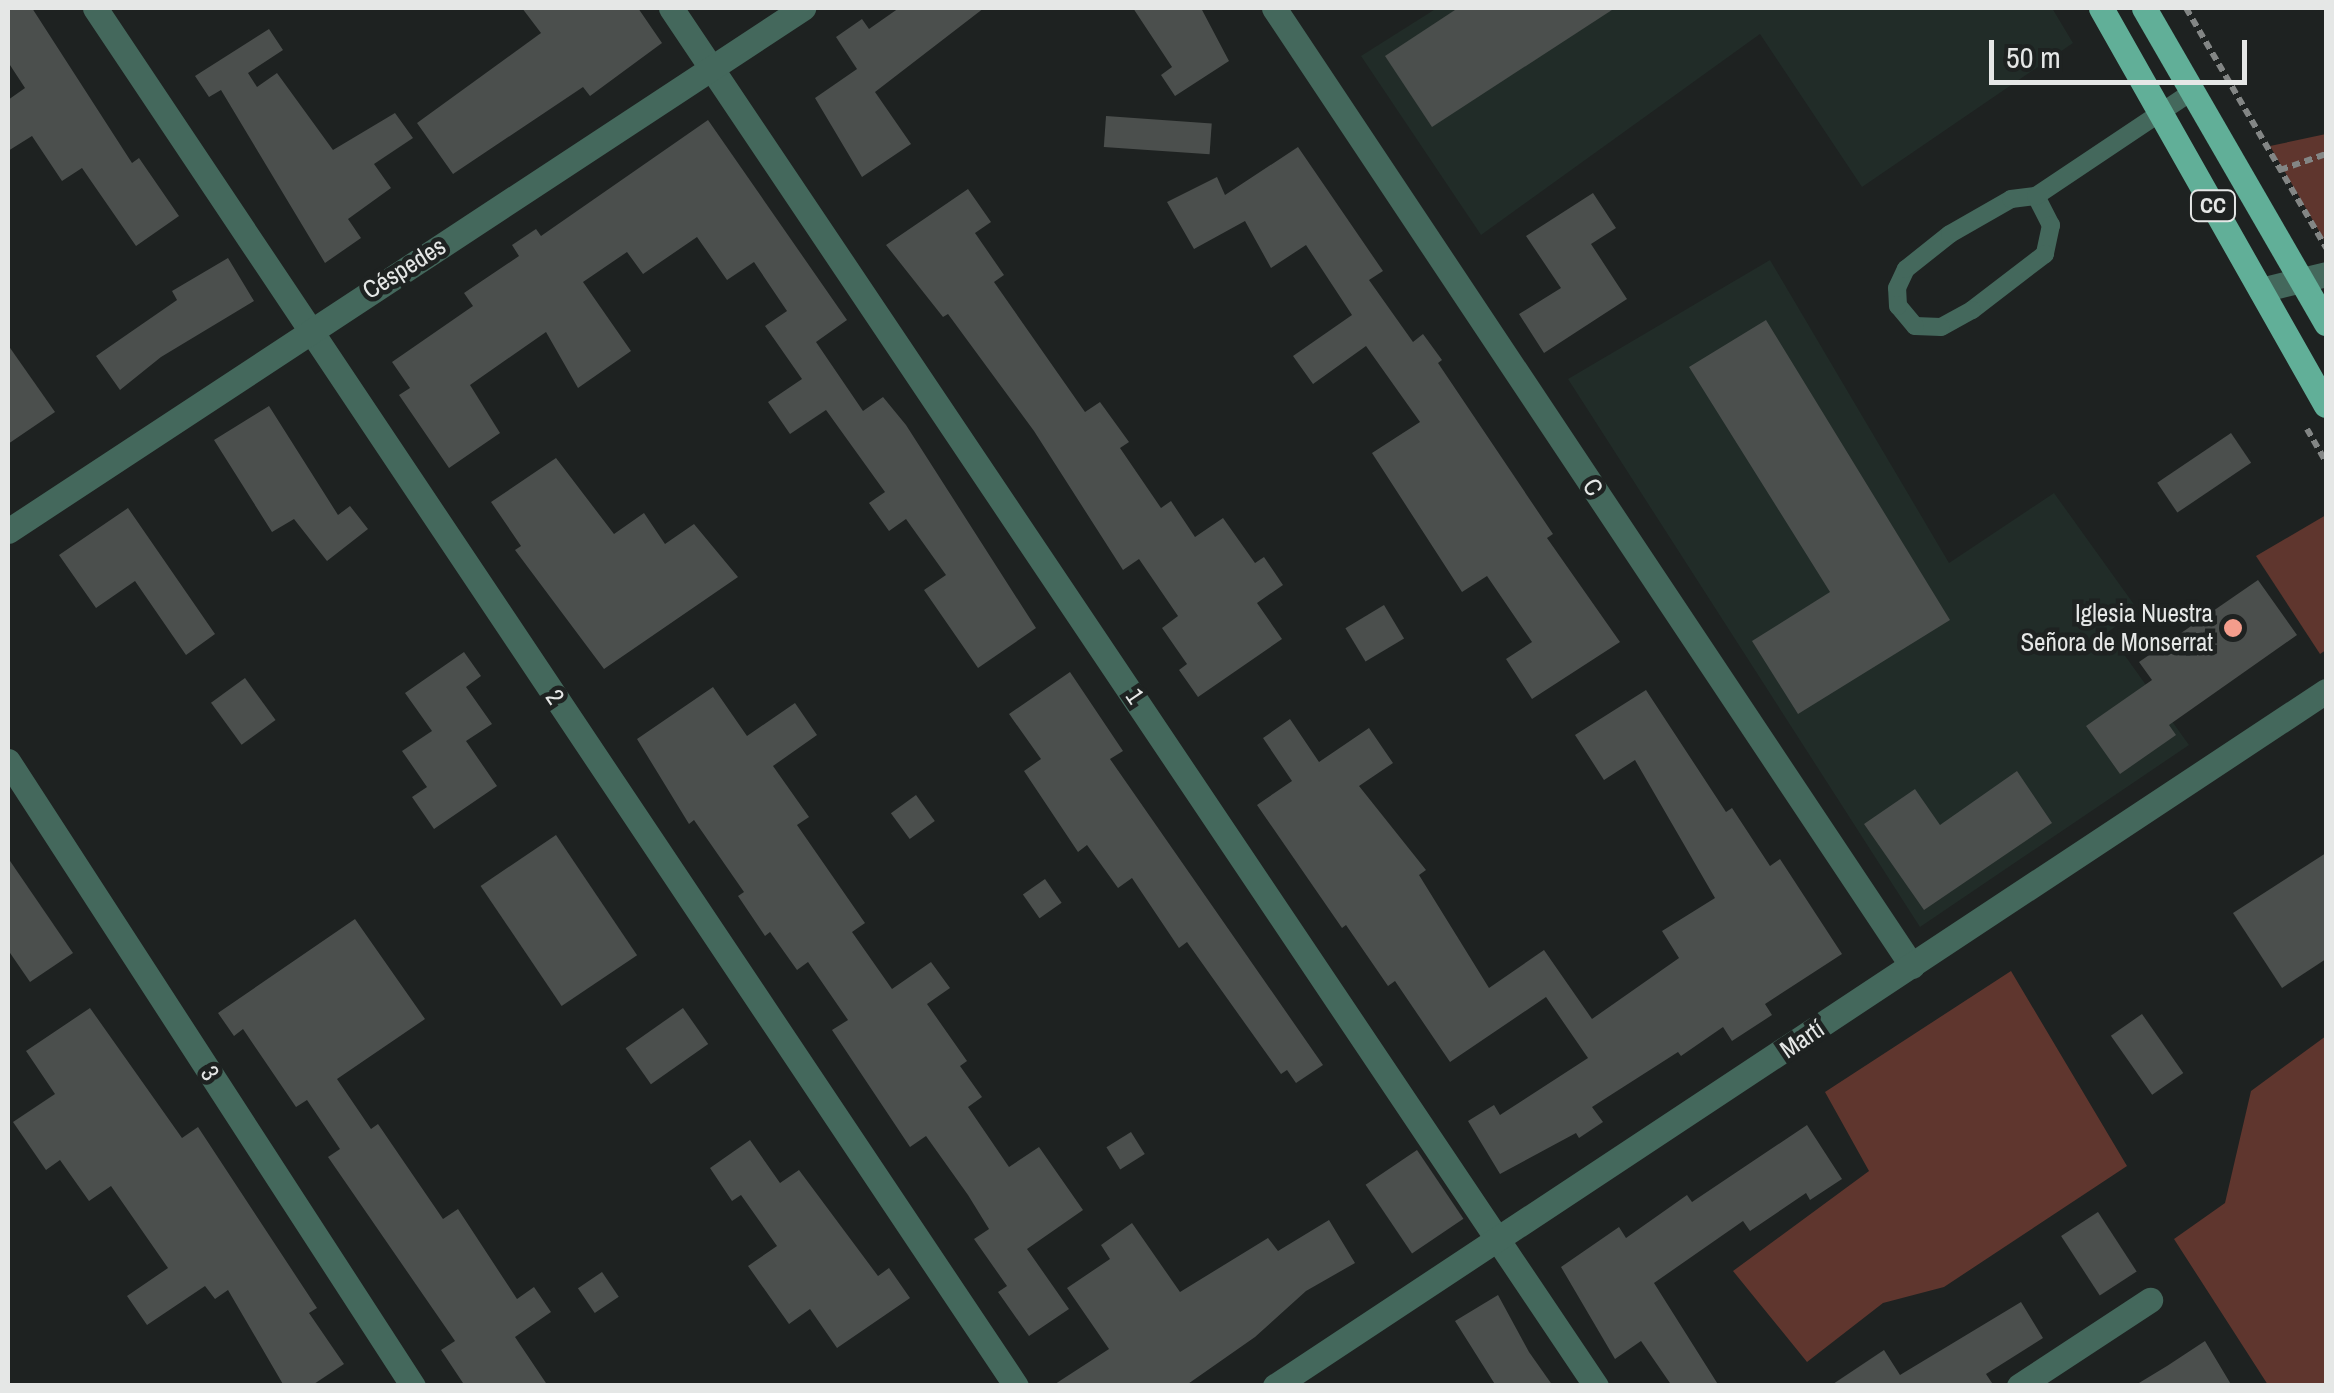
<!DOCTYPE html>
<meta charset="utf-8">
<style>
body{margin:0}
#map{position:relative;width:2334px;height:1393px;overflow:hidden;background:#1e2221;font-family:"Archivo Narrow",sans-serif}
div>[style]{position:absolute}
[style*='--x']{left:calc(var(--x)*1px);top:calc(var(--y)*1px);width:calc(var(--w)*1px);rotate:calc(var(--a)*1deg)}
.built>*{inset:0;background:#212c28}
.green>*{inset:0;background:#5f362e}
.building>*{inset:0;background:#4b4f4d;transform-origin:0 0}
.path>*{height:6px;margin-top:-3px;transform-origin:0;background:repeating-linear-gradient(90deg,#838685 0 8px,transparent 0 13px)}
.service>*{height:18px;margin:-9px;padding:0 9px;transform-origin:9px;border-radius:9px;background:#44685c}
.minor>*{height:25px;margin:-12.5px;padding:0 12.5px;transform-origin:12.5px;border-radius:12.5px;background:#44685c}
.tertiary>*{height:25px;margin:-12.5px;padding:0 12.5px;transform-origin:12.5px;border-radius:12.5px;background:#44685c}
.primary>*{height:25px;margin:-12.5px;padding:0 12.5px;transform-origin:12.5px;border-radius:12.5px;background:#61af98}
.dots>*{width:28px;height:28px;translate:-50% -50%;box-sizing:border-box;border:5px solid #1e2221;border-radius:50%}
span{translate:-50% -50%;white-space:nowrap;text-align:center;line-height:1.15;-webkit-text-stroke:9px #1e2221;paint-order:stroke}
.shield-label span{padding:2px 8px;background:#1e2221;border:2px solid;border-radius:8px;-webkit-text-stroke-width:0}
.shield-label{font-size:22px;color:#e5e7e6;font-weight:700}
.street-label{font-size:25px;color:#e5e7e6}
.poi-label{font-size:25px;color:#e5e7e6}
.right{translate:-100% -50%;text-align:right}
.frame{position:absolute;inset:0;border:10px solid #e5e7e6;pointer-events:none}
.scale{position:absolute;left:1989px;top:40px;width:258px;height:45px;box-sizing:border-box;border:5px solid #e5e7e6;border-top:0;padding-left:12px;font-size:30px;line-height:35px;white-space:nowrap;color:#e5e7e6;-webkit-text-stroke:8px #1e2221;paint-order:stroke}
</style>
<div id="map">
<div class="built">
<i style="clip-path:polygon(1437px 8px,2052px 8px,2073px 43px,1862px 187px,1760px 34px,1481px 235px,1361px 56px)"></i>
<i style="clip-path:polygon(1770px 260px,1949px 563px,2054px 493px,2138px 610px,2108px 632px,2189px 745px,1920px 927px,1568px 379px)"></i>
</div>
<div class="green">
<i style="clip-path:polygon(2326px 134px,2326px 243px,2270px 146px)"></i>
<i style="clip-path:polygon(2326px 515px,2326px 650px,2320px 654px,2256px 556px)"></i>
<i style="clip-path:polygon(2011px 971px,2127px 1166px,1944px 1287px,1883px 1303px,1807px 1362px,1733px 1271px,1869px 1171px,1825px 1092px)"></i>
<i style="clip-path:polygon(2326px 1036px,2326px 1385px,2268px 1385px,2174px 1239px,2225px 1203px,2251px 1091px)"></i>
</div>
<div class="building">
<i style="clip-path:polygon(8px 8px,32px 8px,132px 163px,139px 158px,179px 216px,136px 246px,82px 168px,62px 181px,32px 136px,8px 151px,8px 100px,25px 88px,8px 62px)"></i>
<i style="clip-path:polygon(522px 8px,638px 8px,662px 43px,590px 96px,583px 87px,453px 174px,417px 123px,541px 33px)"></i>
<i style="clip-path:polygon(899px 8px,984px 8px,875px 92px,911px 144px,862px 177px,815px 98px,857px 69px,836px 37px,862px 19px,869px 29px)"></i>
<i style="clip-path:polygon(1133px 8px,1201px 8px,1229px 61px,1175px 96px,1161px 75px,1172px 67px)"></i>
<i style="clip-path:polygon(1458px 8px,1615px 8px,1432px 127px,1385px 56px)"></i>
<i style="clip-path:polygon(269px 29px,283px 50px,248px 73px,257px 87px,277px 73px,333px 150px,395px 113px,413px 138px,374px 164px,391px 188px,348px 219px,361px 238px,325px 263px,221px 90px,209px 97px,195px 76px)"></i>
<i style="left:1106px;top:116px;width:106px;height:31px;rotate:4deg"></i>
<i style="clip-path:polygon(708px 120px,847px 320px,816px 342px,863px 411px,883px 397px,906px 425px,1036px 628px,978px 668px,924px 590px,946px 575px,906px 519px,889px 531px,869px 503px,885px 492px,826px 410px,790px 434px,768px 402px,802px 379px,765px 326px,787px 311px,754px 262px,727px 280px,697px 237px,643px 274px,627px 252px,583px 282px,631px 351px,578px 388px,546px 332px,470px 385px,500px 433px,449px 468px,399px 395px,410px 388px,392px 362px,473px 306px,464px 293px,519px 256px,512px 245px,536px 229px,541px 236px)"></i>
<i style="clip-path:polygon(1298px 147px,1383px 271px,1369px 280px,1413px 342px,1423px 334px,1442px 360px,1438px 363px,1553px 534px,1547px 538px,1620px 642px,1532px 699px,1506px 659px,1532px 642px,1487px 576px,1462px 592px,1372px 453px,1420px 422px,1366px 346px,1313px 384px,1293px 356px,1352px 315px,1306px 245px,1271px 268px,1245px 221px,1194px 249px,1167px 202px,1217px 177px,1225px 195px)"></i>
<i style="clip-path:polygon(968px 189px,991px 222px,975px 233px,1004px 275px,994px 282px,1085px 412px,1100px 402px,1129px 442px,1120px 448px,1161px 508px,1171px 501px,1195px 537px,1223px 518px,1255px 563px,1264px 557px,1283px 585px,1257px 603px,1282px 639px,1198px 697px,1179px 670px,1187px 664px,1162px 628px,1178px 616px,1139px 559px,1123px 570px,1034px 431px,948px 314px,943px 317px,886px 245px)"></i>
<i style="clip-path:polygon(1593px 193px,1616px 228px,1591px 244px,1627px 299px,1544px 353px,1519px 314px,1561px 288px,1526px 236px)"></i>
<i style="clip-path:polygon(228px 258px,254px 301px,161px 357px,120px 390px,96px 356px,177px 300px,172px 291px)"></i>
<i style="clip-path:polygon(1766px 320px,1950px 620px,1798px 714px,1752px 641px,1830px 592px,1689px 367px)"></i>
<i style="clip-path:polygon(8px 345px,55px 412px,8px 444px)"></i>
<i style="clip-path:polygon(269px 406px,338px 515px,350px 506px,368px 529px,327px 561px,294px 519px,272px 532px,214px 440px)"></i>
<i style="left:2231px;top:433px;width:36px;height:89px;rotate:56deg"></i>
<i style="clip-path:polygon(556px 458px,614px 534px,644px 513px,665px 544px,694px 524px,738px 577px,604px 669px,515px 550px,521px 546px,491px 502px)"></i>
<i style="clip-path:polygon(128px 508px,215px 634px,186px 655px,135px 581px,96px 608px,59px 555px)"></i>
<i style="clip-path:polygon(2258px 580px,2297px 635px,2169px 725px,2176px 735px,2120px 774px,2086px 726px,2152px 680px,2139px 662px)"></i>
<i style="left:1384px;top:605px;width:39px;height:45px;rotate:59deg"></i>
<i style="clip-path:polygon(464px 652px,481px 676px,466px 687px,492px 724px,466px 741px,497px 786px,434px 829px,412px 797px,427px 787px,402px 751px,432px 731px,405px 693px)"></i>
<i style="clip-path:polygon(1070px 672px,1123px 751px,1110px 759px,1323px 1065px,1296px 1083px,1287px 1070px,1281px 1074px,1187px 942px,1179px 948px,1132px 878px,1118px 888px,1087px 845px,1078px 852px,1024px 771px,1041px 759px,1009px 714px)"></i>
<i style="left:245px;top:678px;width:52px;height:42px;rotate:54deg"></i>
<i style="clip-path:polygon(713px 687px,747px 736px,795px 703px,817px 735px,773px 766px,809px 817px,797px 825px,865px 923px,852px 932px,892px 989px,931px 962px,950px 988px,927px 1004px,967px 1061px,960px 1066px,982px 1097px,968px 1107px,1009px 1167px,1039px 1147px,1083px 1210px,1027px 1249px,1069px 1309px,1029px 1336px,998px 1292px,1007px 1286px,974px 1239px,989px 1229px,968px 1195px,926px 1136px,910px 1147px,832px 1030px,848px 1020px,808px 962px,797px 970px,770px 932px,765px 936px,738px 896px,744px 892px,694px 820px,689px 824px,637px 739px)"></i>
<i style="clip-path:polygon(1646px 690px,1726px 812px,1732px 808px,1770px 866px,1780px 859px,1842px 954px,1765px 1004px,1772px 1015px,1732px 1041px,1723px 1027px,1681px 1056px,1678px 1052px,1592px 1107px,1603px 1122px,1579px 1138px,1576px 1133px,1500px 1174px,1468px 1121px,1494px 1105px,1500px 1115px,1588px 1058px,1546px 997px,1450px 1062px,1395px 981px,1388px 986px,1346px 925px,1342px 928px,1257px 805px,1292px 781px,1263px 738px,1290px 719px,1319px 762px,1369px 728px,1393px 763px,1359px 786px,1426px 870px,1419px 875px,1489px 988px,1544px 950px,1592px 1019px,1679px 958px,1662px 931px,1715px 898px,1635px 760px,1604px 780px,1575px 735px)"></i>
<i style="clip-path:polygon(2017px 771px,2052px 823px,1924px 910px,1864px 824px,1915px 789px,1940px 825px)"></i>
<i style="left:916px;top:795px;width:32px;height:31px;rotate:54deg"></i>
<i style="left:556px;top:835px;width:145px;height:91px;rotate:56deg"></i>
<i style="clip-path:polygon(2326px 853px,2326px 959px,2282px 988px,2233px 913px)"></i>
<i style="clip-path:polygon(8px 858px,73px 953px,30px 982px,8px 950px)"></i>
<i style="left:1045px;top:879px;width:29px;height:27px;rotate:55deg"></i>
<i style="clip-path:polygon(355px 919px,425px 1019px,337px 1079px,371px 1129px,378px 1124px,443px 1219px,458px 1209px,517px 1299px,534px 1287px,551px 1312px,515px 1337px,548px 1386px,465px 1386px,441px 1350px,455px 1341px,328px 1157px,340px 1149px,307px 1100px,296px 1107px,243px 1029px,234px 1036px,218px 1013px)"></i>
<i style="clip-path:polygon(90px 1008px,182px 1138px,198px 1127px,317px 1308px,309px 1313px,344px 1364px,311px 1386px,284px 1386px,228px 1290px,215px 1299px,205px 1286px,147px 1325px,127px 1296px,168px 1268px,111px 1186px,89px 1201px,60px 1160px,46px 1170px,13px 1122px,55px 1094px,26px 1051px)"></i>
<i style="left:683px;top:1008px;width:44px;height:70px;rotate:55deg"></i>
<i style="left:2142px;top:1014px;width:72px;height:38px;rotate:55deg"></i>
<i style="clip-path:polygon(1807px 1125px,1842px 1179px,1810px 1200px,1806px 1193px,1750px 1231px,1743px 1221px,1654px 1283px,1719px 1386px,1672px 1386px,1641px 1341px,1615px 1359px,1561px 1267px,1619px 1227px,1626px 1238px,1687px 1195px,1692px 1202px)"></i>
<i style="left:1131px;top:1132px;width:26px;height:29px;rotate:58deg"></i>
<i style="clip-path:polygon(750px 1140px,780px 1183px,799px 1170px,878px 1276px,889px 1268px,910px 1298px,837px 1348px,810px 1309px,789px 1324px,748px 1266px,777px 1246px,741px 1195px,732px 1201px,710px 1168px)"></i>
<i style="left:1417px;top:1150px;width:83px;height:62px;rotate:56deg"></i>
<i style="left:2098px;top:1212px;width:71px;height:44px;rotate:57deg"></i>
<i style="clip-path:polygon(1329px 1220px,1355px 1263px,1306px 1291px,1255px 1337px,1185px 1386px,1052px 1386px,1109px 1349px,1067px 1288px,1110px 1259px,1101px 1245px,1132px 1223px,1180px 1292px,1268px 1238px,1278px 1251px)"></i>
<i style="left:602px;top:1272px;width:30px;height:29px;rotate:56deg"></i>
<i style="clip-path:polygon(1498px 1295px,1529px 1352px,1553px 1386px,1496px 1386px,1455px 1321px)"></i>
<i style="clip-path:polygon(2021px 1302px,2043px 1338px,1986px 1374px,1994px 1386px,1830px 1386px,1884px 1350px,1900px 1375px)"></i>
<i style="clip-path:polygon(2205px 1341px,2232px 1386px,2134px 1386px,2167px 1366px)"></i>
</div>
<div class="path">
<i style="--x:2186;--y:8;--w:278;--a:59.7"></i>
<i style="--x:2280;--y:170;--w:49;--a:-19.2"></i>
<i style="--x:2307;--y:429;--w:38;--a:60"></i>
</div>
<div class="service">
<i style="--x:2036;--y:196;--w:33;--a:63"></i>
<i style="--x:2051;--y:225;--w:30;--a:102"></i>
<i style="--x:2045;--y:254;--w:92;--a:142.5"></i>
<i style="--x:1972;--y:310;--w:35;--a:151"></i>
<i style="--x:1941;--y:327;--w:26;--a:-178"></i>
<i style="--x:1915;--y:326;--w:26;--a:-130"></i>
<i style="--x:1898;--y:306;--w:18;--a:-93"></i>
<i style="--x:1897;--y:288;--w:21;--a:-65"></i>
<i style="--x:1906;--y:269;--w:56;--a:-38.5"></i>
<i style="--x:1950;--y:234;--w:70;--a:-29.8"></i>
<i style="--x:2011;--y:199;--w:25;--a:-7"></i>
<i style="--x:2036;--y:196;--w:189;--a:-33.8"></i>
</div>
<div class="minor">
<i style="--x:95;--y:8;--w:1657;--a:56.24"></i>
<i style="--x:671;--y:8;--w:1660;--a:56.13"></i>
<i style="--x:1274;--y:8;--w:1151;--a:56.34"></i>
<i style="--x:2261;--y:290;--w:67;--a:-13.8"></i>
<i style="--x:8;--y:531;--w:952;--a:-33.34"></i>
<i style="--x:8;--y:761;--w:745;--a:57.06"></i>
<i style="--x:2019;--y:1386;--w:157;--a:-33.3"></i>
</div>
<div class="tertiary">
<i style="--x:1275;--y:1386;--w:1260;--a:-33.48"></i>
</div>
<div class="primary">
<i style="--x:2101;--y:8;--w:456;--a:60.5"></i>
<i style="--x:2144;--y:8;--w:364;--a:60"></i>
</div>
<div class="dots">
<i style="left:2233px;top:628px;background:#f49d8c"></i>
</div>
<div class="shield-label">
<span style="left:2213px;top:206px">CC</span>
</div>
<div class="street-label">
<span style="left:404px;top:268px;rotate:-32deg">Céspedes</span>
<span style="left:1593px;top:487px;rotate:56deg">C</span>
<span style="left:1135px;top:696px;rotate:56deg">1</span>
<span style="left:555px;top:697px;rotate:56deg">2</span>
<span style="left:1802px;top:1039px;rotate:-34deg">Martí</span>
<span style="left:210px;top:1073px;rotate:57deg">3</span>
</div>
<div class="poi-label">
<span class="right" style="left:2213px;top:628px">Iglesia Nuestra<br>Señora de Monserrat</span>
</div>
<div class="frame"></div>
<div class="scale">50 m</div>
</div>
